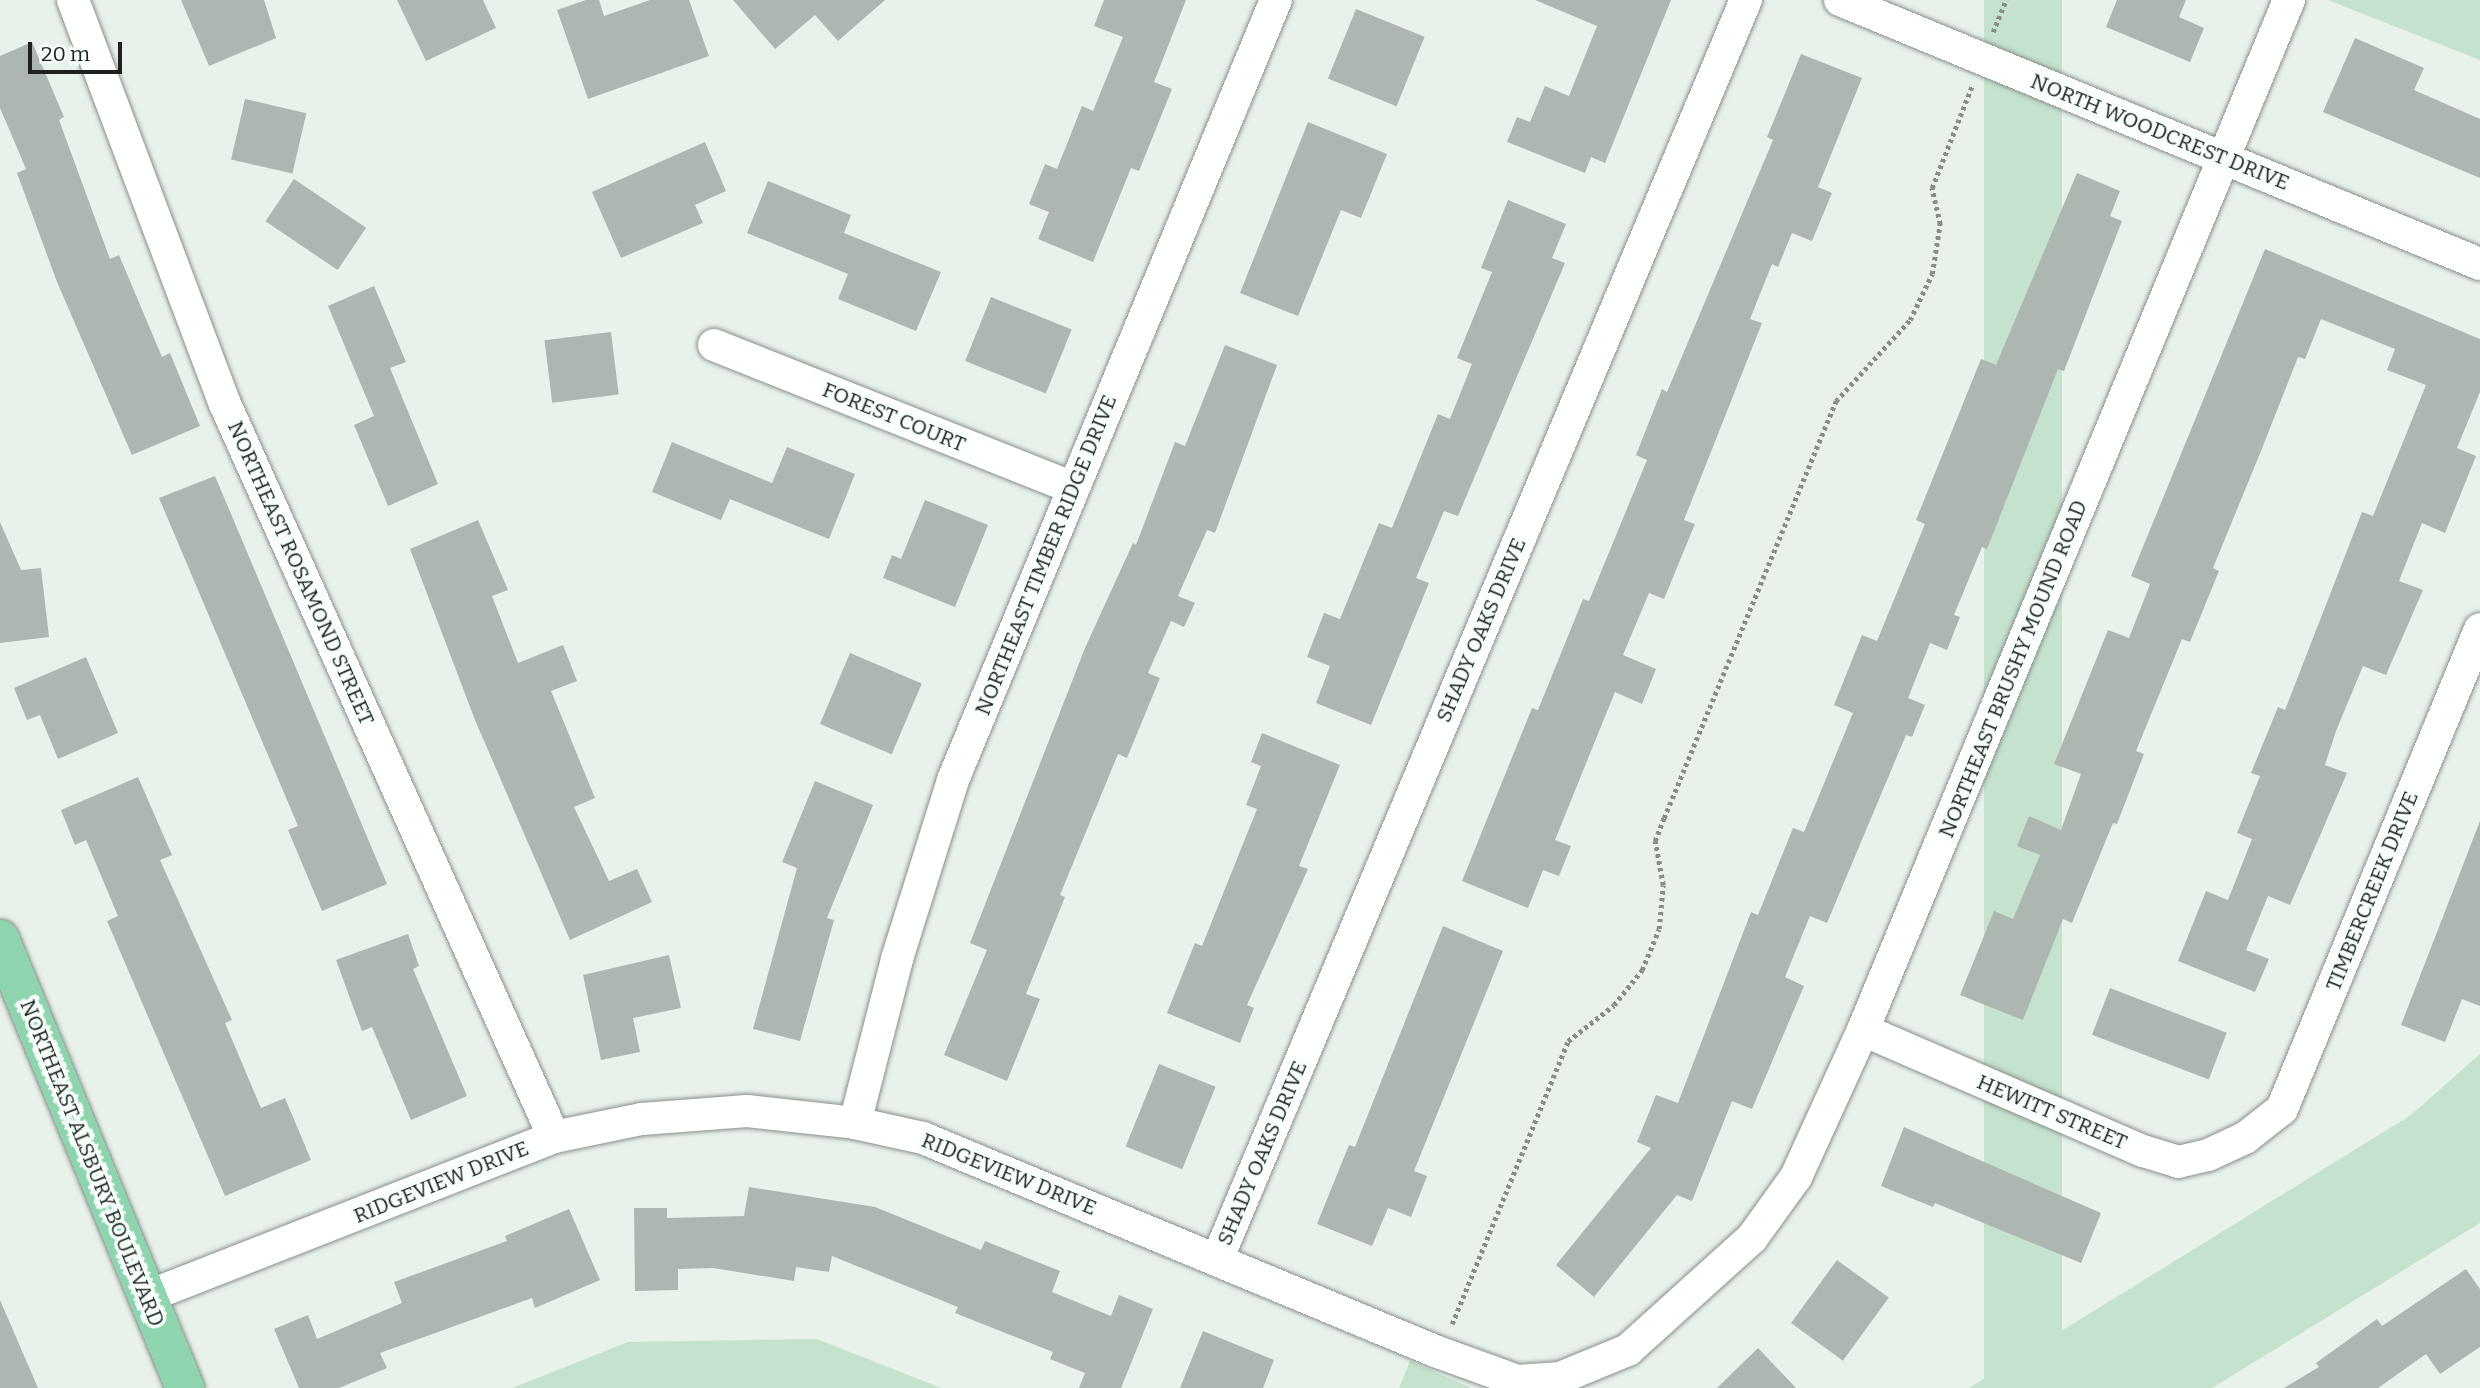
<!DOCTYPE html>
<style>
body{margin:0}
#map{position:relative;width:2480px;height:1388px;overflow:hidden;background:#e9f1eb;font-family:Bitter,serif}
div>[style]{position:absolute}
[style*='--x']{left:calc(var(--x)*1px);top:calc(var(--y)*1px);width:calc(var(--w)*1px);rotate:calc(var(--a)*1deg)}
.green>*{inset:0;background:#c5e2ce;transform-origin:0 0}
.building>*{inset:0;background:#aeb6b1;transform-origin:0 0}
.path>*{height:4.5px;margin-top:-2.25px;transform-origin:0;background:repeating-linear-gradient(90deg,#878d89 0 3.5px,transparent 0 7px)}
.roads{filter:drop-shadow(0 0 2px #88908b) drop-shadow(0 0 2px #88908b)}
.minor>*{height:32px;margin:-16px;padding:0 16px;transform-origin:16px;border-radius:16px;background:#fff}
.major>*{height:38px;margin:-19px;padding:0 19px;transform-origin:19px;border-radius:19px;background:#8ed5af}
span{translate:-50% -50%;white-space:nowrap;text-align:center;line-height:1.15;-webkit-text-stroke:7px #f6fff9;paint-order:stroke}
.street-label{font-size:21px;color:#1e211f}
.scale{position:absolute;left:28px;top:42px;width:94px;height:32px;box-sizing:border-box;border:4px solid #1e211f;border-top:0;padding-left:9px;font-size:21px;line-height:24px;white-space:nowrap;color:#1e211f;-webkit-text-stroke:5px #f6fff9;paint-order:stroke}
</style>
<div id="map">
<div class="green">
<i style="left:1984px;top:0;width:78px;height:1438px"></i>
<i style="clip-path:polygon(2328px 0,2480px 0,2480px 60px)"></i>
<i style="clip-path:polygon(2480px 1054px,2480px 1223px,2212px 1388px,1969px 1388px,2411px 1115px)"></i>
<i style="clip-path:polygon(817px 1339px,941px 1388px,512px 1388px,628px 1342px)"></i>
<i style="clip-path:polygon(1410px 1361px,1471px 1388px,1399px 1388px)"></i>
</div>
<div class="building">
<i style="clip-path:polygon(181px 0,264px 0,276px 38px,209px 66px)"></i>
<i style="clip-path:polygon(397px 0,483px 0,496px 28px,426px 61px)"></i>
<i style="clip-path:polygon(586px 0,599px 0,604px 16px,650px 0,689px 0,709px 56px,588px 99px,557px 10px)"></i>
<i style="clip-path:polygon(733px 0,885px 0,838px 41px,815px 15px,775px 49px)"></i>
<i style="clip-path:polygon(1104px 0,1186px 0,1154px 82px,1172px 89px,1139px 171px,1131px 168px,1093px 262px,1038px 239px,1049px 212px,1029px 204px,1045px 164px,1057px 169px,1082px 106px,1093px 111px,1123px 37px,1094px 26px)"></i>
<i style="clip-path:polygon(1535px 0,1671px 0,1605px 163px,1591px 157px,1585px 173px,1507px 142px,1517px 117px,1530px 122px,1545px 86px,1569px 96px,1597px 26px)"></i>
<i style="clip-path:polygon(2117px 0,2186px 0,2179px 17px,2204px 28px,2190px 62px,2106px 27px)"></i>
<i style="left:1356px;top:9px;width:74px;height:75px;rotate:22deg"></i>
<i style="clip-path:polygon(2355px 38px,2424px 68px,2414px 90px,2480px 119px,2480px 178px,2323px 112px)"></i>
<i style="clip-path:polygon(32px 42px,64px 117px,59px 120px,110px 259px,119px 255px,162px 357px,170px 353px,200px 426px,132px 455px,57px 282px,17px 173px,26px 169px,0 108px,0 56px)"></i>
<i style="clip-path:polygon(1801px 54px,1862px 78px,1818px 187px,1832px 193px,1812px 241px,1792px 233px,1778px 267px,1772px 264px,1750px 319px,1762px 323px,1684px 520px,1695px 524px,1664px 599px,1649px 593px,1623px 655px,1656px 669px,1642px 704px,1615px 692px,1555px 840px,1571px 846px,1559px 876px,1543px 870px,1528px 908px,1462px 881px,1532px 708px,1538px 710px,1583px 599px,1589px 601px,1647px 460px,1636px 455px,1662px 389px,1667px 392px,1773px 140px,1767px 137px)"></i>
<i style="left:245px;top:99px;width:63px;height:62px;rotate:13deg"></i>
<i style="clip-path:polygon(1308px 122px,1387px 154px,1361px 218px,1341px 210px,1298px 316px,1240px 293px)"></i>
<i style="clip-path:polygon(705px 142px,726px 191px,695px 205px,703px 223px,621px 258px,592px 192px)"></i>
<i style="clip-path:polygon(2077px 173px,2120px 191px,2110px 216px,2122px 221px,2064px 371px,2058px 369px,1987px 549px,1982px 547px,1954px 615px,1960px 617px,1947px 650px,1930px 643px,1908px 698px,1925px 705px,1912px 737px,1906px 735px,1827px 923px,1810px 916px,1785px 977px,1804px 986px,1752px 1109px,1732px 1101px,1692px 1201px,1677px 1195px,1594px 1297px,1556px 1265px,1651px 1148px,1637px 1142px,1656px 1095px,1678px 1103px,1751px 912px,1758px 915px,1793px 828px,1804px 832px,1853px 713px,1834px 705px,1862px 635px,1877px 641px,1925px 524px,1916px 520px,1981px 359px,1996px 365px)"></i>
<i style="left:294px;top:179px;width:87px;height:51px;rotate:34deg"></i>
<i style="clip-path:polygon(768px 181px,851px 215px,844px 233px,941px 272px,916px 331px,838px 299px,848px 274px,747px 233px)"></i>
<i style="clip-path:polygon(1508px 200px,1566px 224px,1552px 258px,1565px 263px,1458px 516px,1444px 511px,1416px 578px,1429px 583px,1371px 725px,1316px 703px,1330px 666px,1307px 657px,1324px 613px,1340px 619px,1379px 523px,1392px 528px,1438px 414px,1450px 419px,1472px 364px,1457px 358px,1492px 272px,1481px 268px)"></i>
<i style="clip-path:polygon(2265px 249px,2480px 339px,2480px 392px,2457px 448px,2476px 456px,2445px 533px,2422px 523px,2399px 581px,2423px 590px,2386px 675px,2363px 666px,2336px 731px,2325px 765px,2347px 773px,2290px 905px,2268px 896px,2246px 950px,2269px 959px,2255px 992px,2178px 961px,2206px 891px,2228px 900px,2252px 839px,2237px 833px,2260px 776px,2251px 773px,2278px 707px,2285px 710px,2362px 512px,2373px 516px,2426px 385px,2387px 370px,2395px 349px,2321px 319px,2305px 359px,2298px 357px,2261px 451px,2213px 568px,2219px 571px,2190px 642px,2182px 639px,2136px 751px,2144px 754px,2117px 824px,2113px 823px,2072px 923px,2063px 919px,2023px 1020px,1960px 995px,1994px 911px,2013px 919px,2040px 855px,2017px 846px,2029px 816px,2061px 830px,2081px 774px,2054px 764px,2108px 630px,2129px 638px,2150px 584px,2131px 576px)"></i>
<i style="clip-path:polygon(374px 286px,406px 362px,390px 368px,438px 484px,388px 506px,354px 425px,374px 416px,328px 306px)"></i>
<i style="left:991px;top:297px;width:87px;height:69px;rotate:22deg"></i>
<i style="left:611px;top:332px;width:63px;height:67px;rotate:83deg"></i>
<i style="clip-path:polygon(1225px 345px,1277px 365px,1215px 533px,1207px 530px,1178px 596px,1195px 603px,1184px 627px,1171px 621px,1148px 673px,1160px 678px,1127px 758px,1118px 754px,1060px 895px,1065px 897px,1026px 994px,1040px 999px,1007px 1081px,944px 1055px,987px 950px,970px 943px,1085px 648px,1133px 543px,1136px 545px,1175px 442px,1185px 446px)"></i>
<i style="clip-path:polygon(672px 442px,772px 483px,787px 447px,855px 474px,829px 539px,730px 499px,721px 520px,652px 492px)"></i>
<i style="clip-path:polygon(215px 476px,387px 884px,322px 911px,288px 830px,298px 826px,159px 498px)"></i>
<i style="clip-path:polygon(925px 500px,988px 525px,955px 607px,883px 578px,892px 555px,901px 559px)"></i>
<i style="clip-path:polygon(478px 520px,508px 590px,492px 596px,518px 663px,563px 645px,577px 681px,551px 691px,595px 798px,574px 807px,609px 881px,637px 869px,652px 902px,570px 940px,475px 720px,410px 549px)"></i>
<i style="clip-path:polygon(0 522px,21px 570px,41px 568px,49px 637px,0 643px)"></i>
<i style="left:850px;top:653px;width:78px;height:77px;rotate:23deg"></i>
<i style="clip-path:polygon(86px 657px,118px 733px,58px 759px,40px 715px,27px 720px,14px 688px)"></i>
<i style="clip-path:polygon(1262px 733px,1340px 765px,1299px 866px,1308px 869px,1247px 1005px,1254px 1008px,1240px 1043px,1167px 1013px,1195px 943px,1202px 946px,1257px 809px,1246px 805px,1261px 766px,1251px 762px)"></i>
<i style="clip-path:polygon(138px 777px,172px 855px,160px 860px,232px 1020px,225px 1023px,261px 1108px,285px 1098px,311px 1160px,225px 1196px,107px 921px,118px 916px,86px 840px,75px 845px,61px 810px)"></i>
<i style="clip-path:polygon(815px 781px,873px 805px,827px 918px,834px 920px,800px 1041px,753px 1029px,797px 868px,782px 862px)"></i>
<i style="clip-path:polygon(2480px 821px,2480px 1006px,2462px 999px,2445px 1042px,2401px 1025px)"></i>
<i style="clip-path:polygon(1443px 926px,1503px 951px,1414px 1171px,1427px 1176px,1411px 1217px,1388px 1208px,1372px 1246px,1317px 1224px,1349px 1145px,1355px 1147px)"></i>
<i style="clip-path:polygon(408px 934px,419px 966px,413px 969px,467px 1096px,411px 1120px,372px 1027px,362px 1031px,336px 960px)"></i>
<i style="clip-path:polygon(669px 955px,681px 1008px,633px 1018px,640px 1052px,601px 1060px,583px 975px)"></i>
<i style="left:2110px;top:988px;width:125px;height:50px;rotate:21deg"></i>
<i style="left:1159px;top:1064px;width:61px;height:89px;rotate:22deg"></i>
<i style="clip-path:polygon(1904px 1127px,2101px 1213px,2081px 1263px,1935px 1203px,1933px 1207px,1881px 1186px)"></i>
<i style="clip-path:polygon(749px 1187px,875px 1207px,981px 1250px,985px 1241px,1060px 1271px,1052px 1292px,1111px 1316px,1119px 1295px,1153px 1309px,1121px 1388px,1079px 1388px,1085px 1373px,1050px 1359px,1053px 1352px,955px 1313px,958px 1307px,832px 1256px,829px 1272px,796px 1267px,794px 1281px,713px 1268px,678px 1269px,678px 1290px,635px 1291px,634px 1208px,667px 1208px,667px 1218px,744px 1216px)"></i>
<i style="clip-path:polygon(569px 1209px,600px 1280px,535px 1308px,532px 1298px,380px 1353px,387px 1368px,339px 1388px,299px 1388px,274px 1329px,308px 1315px,317px 1339px,402px 1303px,394px 1282px,507px 1241px,505px 1236px)"></i>
<i style="left:1837px;top:1260px;width:64px;height:78px;rotate:36deg"></i>
<i style="clip-path:polygon(2466px 1269px,2480px 1289px,2480px 1347px,2440px 1374px,2426px 1354px,2378px 1388px,2284px 1388px,2319px 1367px,2316px 1363px,2377px 1319px,2382px 1326px)"></i>
<i style="clip-path:polygon(0 1300px,38px 1388px,0 1388px)"></i>
<i style="clip-path:polygon(1203px 1331px,1274px 1360px,1263px 1388px,1180px 1388px)"></i>
<i style="clip-path:polygon(1758px 1348px,1796px 1388px,1717px 1388px)"></i>
</div>
<div class="path">
<i style="--x:1993;--y:32;--w:35;--a:-68"></i>
<i style="--x:1452;--y:1324;--w:306;--a:-67.7"></i>
<i style="--x:1568;--y:1041;--w:58;--a:-38"></i>
<i style="--x:1614;--y:1005;--w:45;--a:-51.3"></i>
<i style="--x:1642;--y:970;--w:44;--a:-67.5"></i>
<i style="--x:1659;--y:929;--w:44;--a:-84.8"></i>
<i style="--x:1663;--y:885;--w:45;--a:-100.3"></i>
<i style="--x:1655;--y:841;--w:25;--a:-69"></i>
<i style="--x:1664;--y:818;--w:451;--a:-67.6"></i>
<i style="--x:1836;--y:401;--w:110;--a:-47.6"></i>
<i style="--x:1910;--y:320;--w:51;--a:-64.4"></i>
<i style="--x:1932;--y:274;--w:51;--a:-80.9"></i>
<i style="--x:1940;--y:224;--w:37;--a:-103"></i>
<i style="--x:1932;--y:188;--w:110;--a:-68.6"></i>
</div>
<div class="roads">
<div class="minor">
<i style="--x:73;--y:0;--w:432;--a:69.4"></i>
<i style="--x:225;--y:404;--w:803;--a:65.83"></i>
<i style="--x:1840;--y:0;--w:692;--a:22.42"></i>
<i style="--x:714;--y:345;--w:386;--a:21.7"></i>
<i style="--x:1863;--y:1030;--w:305;--a:23.4"></i>
<i style="--x:2143;--y:1151;--w:37;--a:17"></i>
<i style="--x:2178;--y:1162;--w:31;--a:-13"></i>
<i style="--x:2208;--y:1155;--w:41;--a:-24.7"></i>
<i style="--x:2245;--y:1138;--w:47;--a:-38.1"></i>
<i style="--x:2282;--y:1109;--w:519;--a:-67.58"></i>
<i style="--x:855;--y:1123;--w:169;--a:-75.6"></i>
<i style="--x:897;--y:959;--w:188;--a:-72.6"></i>
<i style="--x:953;--y:780;--w:844;--a:-67.51"></i>
<i style="--x:1217;--y:1260;--w:1367;--a:-67.23"></i>
<i style="--x:146;--y:1297;--w:438;--a:-21.4"></i>
<i style="--x:554;--y:1137;--w:90;--a:-11.6"></i>
<i style="--x:642;--y:1119;--w:105;--a:-4.4"></i>
<i style="--x:747;--y:1111;--w:109;--a:6.3"></i>
<i style="--x:855;--y:1123;--w:70;--a:12.4"></i>
<i style="--x:923;--y:1138;--w:555;--a:22.59"></i>
<i style="--x:1435;--y:1351;--w:88;--a:19.9"></i>
<i style="--x:1518;--y:1381;--w:42;--a:-4.1"></i>
<i style="--x:1560;--y:1378;--w:74;--a:-22.4"></i>
<i style="--x:1628;--y:1350;--w:167;--a:-42.1"></i>
<i style="--x:1752;--y:1238;--w:75;--a:-54.2"></i>
<i style="--x:1796;--y:1177;--w:162;--a:-65.5"></i>
<i style="--x:1863;--y:1030;--w:1115;--a:-67.53"></i>
</div>
<div class="major">
<i style="--x:0;--y:939;--w:486;--a:67.6"></i>
</div>
</div>
<div class="street-label">
<span style="left:2160px;top:132px;rotate:22deg">NORTH WOODCREST DRIVE</span>
<span style="left:894px;top:417px;rotate:22deg">FOREST COURT</span>
<span style="left:1046px;top:555px;rotate:-68deg">NORTHEAST TIMBER RIDGE DRIVE</span>
<span style="left:301px;top:573px;rotate:66deg">NORTHEAST ROSAMOND STREET</span>
<span style="left:1481px;top:630px;rotate:-67deg">SHADY OAKS DRIVE</span>
<span style="left:2013px;top:669px;rotate:-68deg">NORTHEAST BRUSHY MOUND ROAD</span>
<span style="left:2372px;top:891px;rotate:-68deg">TIMBERCREEK DRIVE</span>
<span style="left:2052px;top:1112px;rotate:23deg">HEWITT STREET</span>
<span style="left:1262px;top:1153px;rotate:-67deg">SHADY OAKS DRIVE</span>
<span style="left:92px;top:1163px;rotate:68deg">NORTHEAST ALSBURY BOULEVARD</span>
<span style="left:1009px;top:1174px;rotate:22deg">RIDGEVIEW DRIVE</span>
<span style="left:441px;top:1182px;rotate:-22deg">RIDGEVIEW DRIVE</span>
</div>
<div class="scale">20 m</div>
</div>
